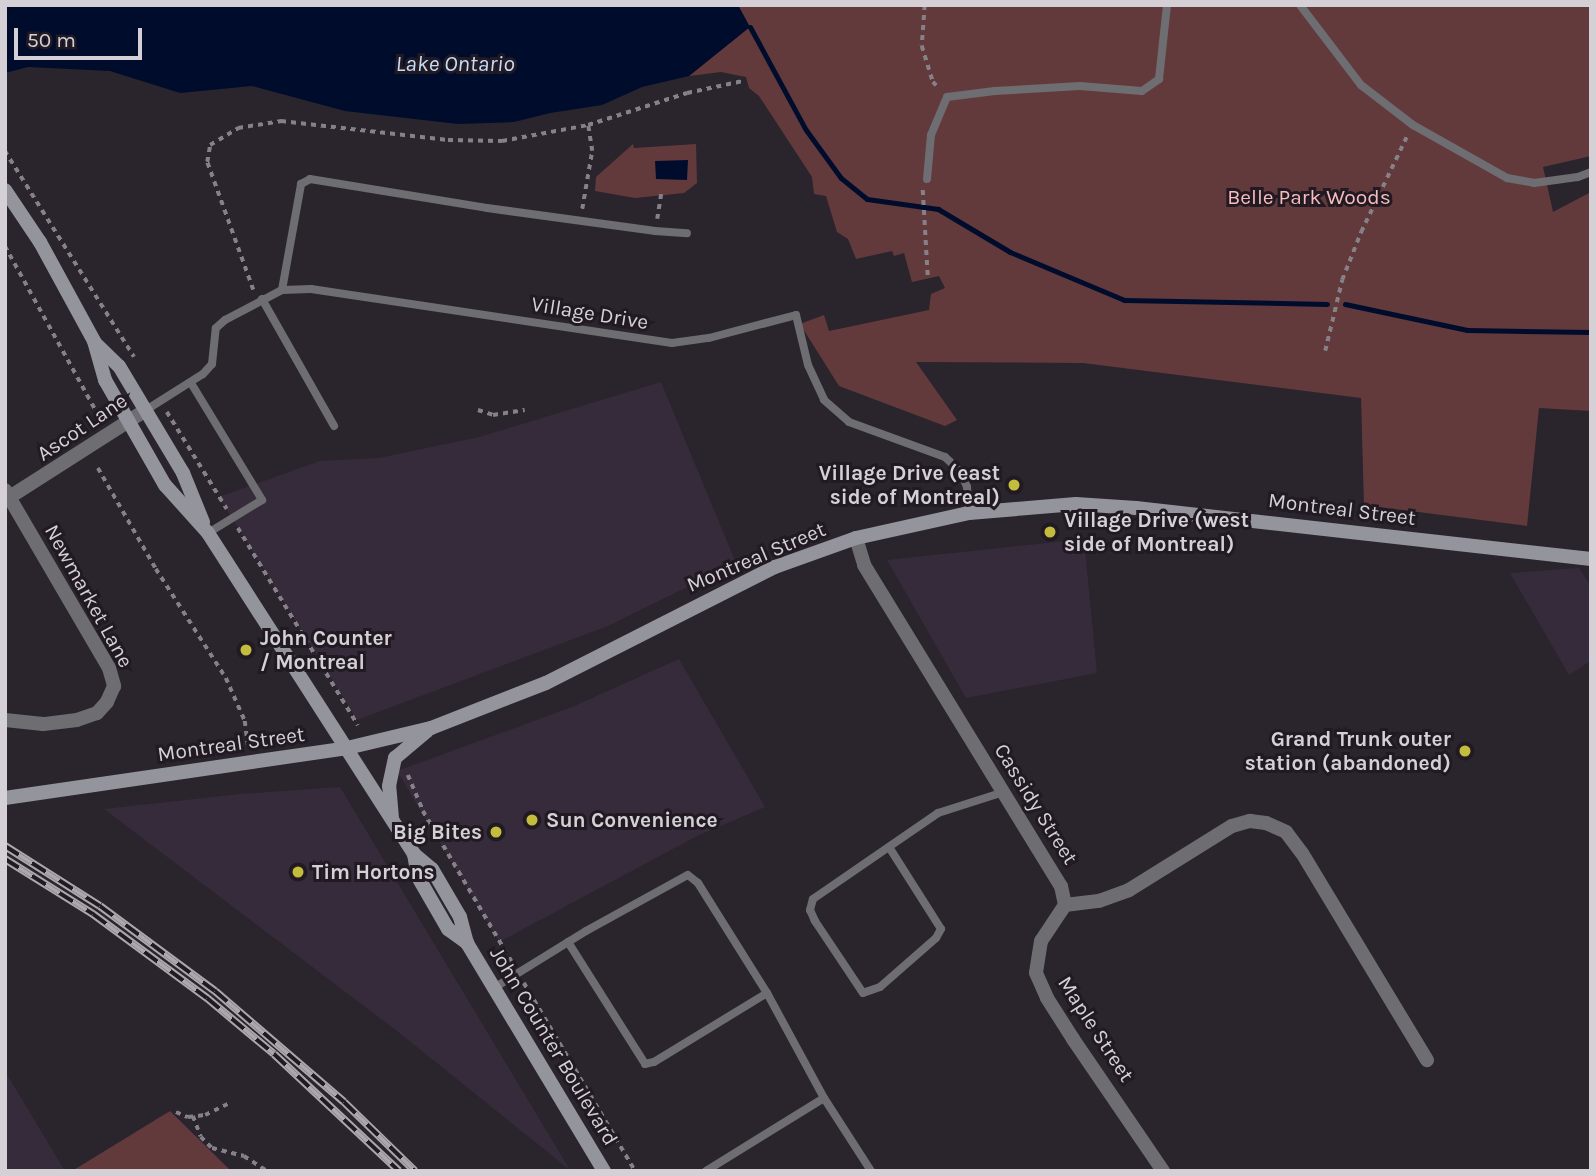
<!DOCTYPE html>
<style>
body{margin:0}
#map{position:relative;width:1596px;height:1176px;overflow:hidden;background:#2a242d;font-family:Karla,sans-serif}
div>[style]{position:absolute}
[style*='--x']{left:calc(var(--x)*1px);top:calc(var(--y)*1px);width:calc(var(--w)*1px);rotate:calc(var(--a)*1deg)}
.built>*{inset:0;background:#362b3a}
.green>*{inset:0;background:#633a3c}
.water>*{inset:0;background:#000c2c}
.stream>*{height:5px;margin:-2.5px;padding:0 2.5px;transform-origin:2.5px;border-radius:2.5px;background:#000c2c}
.path>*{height:3.5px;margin-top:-1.75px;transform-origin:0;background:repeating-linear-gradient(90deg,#868189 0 5px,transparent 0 10px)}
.lane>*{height:8px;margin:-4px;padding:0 4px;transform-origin:4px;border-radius:4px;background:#6d6d72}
.street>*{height:14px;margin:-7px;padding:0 7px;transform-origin:7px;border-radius:7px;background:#6d6d72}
.secondary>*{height:14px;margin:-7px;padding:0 7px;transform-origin:7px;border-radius:7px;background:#94949d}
.rail>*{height:8px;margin-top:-4px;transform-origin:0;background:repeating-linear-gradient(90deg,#211a23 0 16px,#aba7ad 0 32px);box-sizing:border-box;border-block:2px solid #aba7ad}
.dots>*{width:19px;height:19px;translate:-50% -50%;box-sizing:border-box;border:4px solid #211a23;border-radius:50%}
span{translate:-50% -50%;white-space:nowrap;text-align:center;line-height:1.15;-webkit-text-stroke:6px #211a23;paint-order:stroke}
.park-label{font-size:21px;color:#f9bcbe}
.street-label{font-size:21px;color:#d4d0d6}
.poi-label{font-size:21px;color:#d4d0d6;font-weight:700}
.right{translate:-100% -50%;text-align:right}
.left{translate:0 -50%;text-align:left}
.water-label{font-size:23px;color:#c5dbf8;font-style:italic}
.frame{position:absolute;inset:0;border:7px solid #d4d0d6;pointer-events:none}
.scale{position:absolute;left:14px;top:28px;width:128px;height:32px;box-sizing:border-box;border:4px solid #d4d0d6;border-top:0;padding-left:9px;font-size:21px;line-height:24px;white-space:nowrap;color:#d4d0d6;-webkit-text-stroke:5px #211a23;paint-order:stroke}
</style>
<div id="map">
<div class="built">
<i style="clip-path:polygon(661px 382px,736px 563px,608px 626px,357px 720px,219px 497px,320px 461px,379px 458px,479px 437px)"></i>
<i style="clip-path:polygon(1084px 539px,1097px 673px,966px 698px,887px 560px)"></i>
<i style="clip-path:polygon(1579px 568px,1591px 586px,1591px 661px,1569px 675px,1510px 573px)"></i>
<i style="clip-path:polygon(679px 659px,765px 807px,697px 836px,499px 942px,397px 771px,572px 707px)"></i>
<i style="clip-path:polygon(340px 787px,570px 1170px,397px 1031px,104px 809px,240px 794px)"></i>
<i style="clip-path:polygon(5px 1071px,65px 1171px,5px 1171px)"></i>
</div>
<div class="green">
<i style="clip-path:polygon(738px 5px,1591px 5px,1591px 156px,1543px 167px,1553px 212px,1591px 192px,1591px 411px,1539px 408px,1527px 526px,1364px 505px,1361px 398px,1083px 363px,916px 362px,957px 420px,945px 426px,839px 386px,800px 324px,824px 315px,829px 331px,929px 310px,931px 294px,945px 288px,939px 276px,912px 282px,904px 253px,894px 256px,892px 251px,856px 259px,848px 239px,837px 232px,826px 196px,814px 194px,812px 177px,759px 96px,749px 88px,746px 77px,721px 72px,689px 76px,749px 27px)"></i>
<i style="clip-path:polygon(633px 144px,634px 148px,696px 144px,697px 183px,684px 193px,635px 198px,595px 191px,596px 177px)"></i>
<i style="clip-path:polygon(170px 1111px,231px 1171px,72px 1171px)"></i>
</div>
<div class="water">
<i style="clip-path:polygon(5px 5px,738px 5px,750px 27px,689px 76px,642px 87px,602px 105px,550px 113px,514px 122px,458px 124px,345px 111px,252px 86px,180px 93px,110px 71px,28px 67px,5px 73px)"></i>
<i style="clip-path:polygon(688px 160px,687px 180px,656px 179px,655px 161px)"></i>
</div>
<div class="stream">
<i style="--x:750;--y:27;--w:117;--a:61.5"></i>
<i style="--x:806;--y:130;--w:59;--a:53.9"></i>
<i style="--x:841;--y:178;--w:33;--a:39"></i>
<i style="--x:867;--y:199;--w:72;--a:8"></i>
<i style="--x:938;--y:209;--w:84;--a:30.8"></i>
<i style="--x:1010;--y:252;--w:124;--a:22.8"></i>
<i style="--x:1124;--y:300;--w:203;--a:1.1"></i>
<i style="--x:1345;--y:304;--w:125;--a:12"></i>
<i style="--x:1467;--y:330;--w:124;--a:0.9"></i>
</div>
<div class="path">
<i style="--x:925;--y:5;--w:41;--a:94.2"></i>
<i style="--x:922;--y:46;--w:38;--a:73"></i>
<i style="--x:933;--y:82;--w:8;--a:45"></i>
<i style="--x:5;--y:151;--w:243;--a:57.9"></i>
<i style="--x:923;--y:190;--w:88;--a:86.7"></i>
<i style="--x:582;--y:209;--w:59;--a:-80.2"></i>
<i style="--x:592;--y:151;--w:26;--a:-99"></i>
<i style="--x:657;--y:219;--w:25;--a:-81"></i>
<i style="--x:5;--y:246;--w:194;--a:61.1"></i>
<i style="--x:253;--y:290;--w:136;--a:-109.8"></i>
<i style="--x:207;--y:162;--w:17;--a:-80"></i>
<i style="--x:210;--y:145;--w:33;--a:-31"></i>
<i style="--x:238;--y:128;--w:44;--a:-9.2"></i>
<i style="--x:281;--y:121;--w:168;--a:6.5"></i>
<i style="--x:448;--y:140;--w:54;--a:1.1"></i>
<i style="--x:502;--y:141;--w:87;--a:-10.5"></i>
<i style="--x:588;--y:125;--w:104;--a:-17.9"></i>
<i style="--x:687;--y:93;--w:57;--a:-12.1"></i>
<i style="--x:1325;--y:351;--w:73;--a:-76.5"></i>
<i style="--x:1342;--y:280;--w:52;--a:-68.4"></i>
<i style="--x:1361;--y:232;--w:106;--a:-64.4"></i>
<i style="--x:478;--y:410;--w:16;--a:18"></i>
<i style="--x:493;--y:415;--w:32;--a:-9"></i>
<i style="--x:167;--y:412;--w:114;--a:58.3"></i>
<i style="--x:98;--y:468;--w:116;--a:60.1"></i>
<i style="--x:156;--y:569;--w:130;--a:57.3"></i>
<i style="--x:226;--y:678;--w:47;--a:66.2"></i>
<i style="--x:245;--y:721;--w:24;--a:83"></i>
<i style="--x:238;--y:528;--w:231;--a:58.7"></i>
<i style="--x:408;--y:775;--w:39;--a:67"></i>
<i style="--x:423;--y:811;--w:178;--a:59.5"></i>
<i style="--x:524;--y:983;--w:218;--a:59.4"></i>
<i style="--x:176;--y:1112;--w:13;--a:23"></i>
<i style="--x:188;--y:1117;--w:17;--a:-7"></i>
<i style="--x:205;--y:1115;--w:25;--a:-26"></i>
<i style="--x:193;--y:1116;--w:22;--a:69"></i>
<i style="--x:201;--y:1137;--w:16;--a:45"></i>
<i style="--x:212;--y:1148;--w:33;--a:14"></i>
<i style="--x:244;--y:1156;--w:27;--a:33"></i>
</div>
<div class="lane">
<i style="--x:1300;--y:5;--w:101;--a:52.7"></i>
<i style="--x:1361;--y:85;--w:66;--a:37.6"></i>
<i style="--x:1413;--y:125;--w:108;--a:29.4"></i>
<i style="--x:1507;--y:178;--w:27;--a:10"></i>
<i style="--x:1534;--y:183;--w:44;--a:-7.8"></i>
<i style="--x:1578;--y:177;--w:14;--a:-21"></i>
<i style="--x:927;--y:179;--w:44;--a:-84.8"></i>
<i style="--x:931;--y:135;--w:41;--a:-67.2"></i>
<i style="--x:947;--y:97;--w:48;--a:-7.1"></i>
<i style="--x:995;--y:91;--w:85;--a:-3.4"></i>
<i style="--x:1080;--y:86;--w:62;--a:4.6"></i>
<i style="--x:1142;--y:91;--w:21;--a:-35"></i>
<i style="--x:1159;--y:79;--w:74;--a:-83.8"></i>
<i style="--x:282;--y:290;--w:108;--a:-79.8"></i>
<i style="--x:301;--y:184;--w:10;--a:-29"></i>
<i style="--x:310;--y:179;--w:179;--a:9.3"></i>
<i style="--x:487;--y:208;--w:170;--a:7.8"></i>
<i style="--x:655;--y:231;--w:32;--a:4"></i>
<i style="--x:262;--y:299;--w:146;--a:60.4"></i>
<i style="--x:191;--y:383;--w:137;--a:58.7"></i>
<i style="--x:262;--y:500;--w:63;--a:148.6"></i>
<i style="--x:146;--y:410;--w:67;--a:-32.3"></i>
<i style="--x:203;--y:374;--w:13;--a:-48"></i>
<i style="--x:212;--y:364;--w:36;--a:-84"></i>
<i style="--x:216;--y:328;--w:12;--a:-42"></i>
<i style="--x:225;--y:320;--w:64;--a:-27.8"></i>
<i style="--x:282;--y:290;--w:29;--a:-2"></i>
<i style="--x:311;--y:289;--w:365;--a:8.5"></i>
<i style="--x:672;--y:343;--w:37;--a:-8"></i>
<i style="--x:709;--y:338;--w:90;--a:-14.8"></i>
<i style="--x:796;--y:315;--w:51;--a:76.5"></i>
<i style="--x:808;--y:365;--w:38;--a:65"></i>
<i style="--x:824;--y:400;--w:33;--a:41"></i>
<i style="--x:849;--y:422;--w:102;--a:20"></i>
<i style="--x:945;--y:457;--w:21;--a:43"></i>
<i style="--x:960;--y:471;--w:17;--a:66"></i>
<i style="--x:967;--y:487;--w:26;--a:86"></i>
<i style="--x:889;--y:847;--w:97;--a:57.6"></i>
<i style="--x:941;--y:929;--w:10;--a:119"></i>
<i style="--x:936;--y:938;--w:74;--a:138.8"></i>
<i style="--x:880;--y:987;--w:18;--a:161"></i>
<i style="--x:863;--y:993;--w:87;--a:-123.7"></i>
<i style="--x:815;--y:921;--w:12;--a:-114"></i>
<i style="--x:810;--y:910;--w:11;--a:-75"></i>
<i style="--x:813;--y:899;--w:152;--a:-34.5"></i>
<i style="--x:938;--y:813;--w:69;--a:-17.7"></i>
<i style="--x:568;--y:942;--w:144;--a:57.7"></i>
<i style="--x:645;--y:1064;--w:9;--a:-13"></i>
<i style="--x:654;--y:1062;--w:132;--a:-31.4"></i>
<i style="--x:494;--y:988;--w:108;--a:-31.8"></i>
<i style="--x:586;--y:931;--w:116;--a:-28.8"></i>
<i style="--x:688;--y:875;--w:13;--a:39"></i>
<i style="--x:698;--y:883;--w:130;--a:57.9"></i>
<i style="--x:767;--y:993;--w:119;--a:61.5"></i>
<i style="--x:824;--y:1098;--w:139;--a:148.3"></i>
<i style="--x:824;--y:1098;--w:87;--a:57.2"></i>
</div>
<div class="street">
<i style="--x:5;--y:490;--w:206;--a:59.7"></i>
<i style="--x:109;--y:668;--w:19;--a:74"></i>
<i style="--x:114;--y:686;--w:17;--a:114"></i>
<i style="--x:107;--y:702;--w:15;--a:132"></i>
<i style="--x:97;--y:713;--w:21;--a:161"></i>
<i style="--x:77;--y:720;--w:34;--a:173"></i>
<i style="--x:43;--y:724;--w:38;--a:-174"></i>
<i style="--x:5;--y:500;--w:167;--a:-32.6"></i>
<i style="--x:856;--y:538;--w:28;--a:73"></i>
<i style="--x:864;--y:565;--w:377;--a:58.5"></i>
<i style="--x:1061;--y:886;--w:19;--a:78"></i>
<i style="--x:1065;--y:905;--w:34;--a:-7"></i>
<i style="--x:1099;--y:901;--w:32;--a:-20"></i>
<i style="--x:1129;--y:890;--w:121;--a:-31.9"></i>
<i style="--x:1232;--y:826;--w:19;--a:-16"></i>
<i style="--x:1250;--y:821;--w:16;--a:7"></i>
<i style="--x:1266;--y:823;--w:22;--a:24"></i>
<i style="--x:1286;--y:832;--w:26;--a:53"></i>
<i style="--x:1302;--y:853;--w:242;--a:58.9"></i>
<i style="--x:1065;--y:905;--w:43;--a:123.7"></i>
<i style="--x:1041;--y:941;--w:32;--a:99"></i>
<i style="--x:1036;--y:973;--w:27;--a:66"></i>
<i style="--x:1047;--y:998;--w:49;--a:57.6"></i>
<i style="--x:1073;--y:1039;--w:160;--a:55.7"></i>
</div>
<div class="secondary">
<i style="--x:5;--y:190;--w:63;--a:56.1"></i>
<i style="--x:40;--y:242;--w:113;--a:61.4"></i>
<i style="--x:94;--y:341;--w:41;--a:74.2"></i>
<i style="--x:105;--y:380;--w:121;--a:60.3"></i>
<i style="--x:165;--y:485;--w:64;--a:48.1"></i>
<i style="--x:208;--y:533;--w:381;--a:57.3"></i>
<i style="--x:414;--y:854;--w:23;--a:40"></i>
<i style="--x:432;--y:869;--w:56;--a:59.7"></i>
<i style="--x:460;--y:917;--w:27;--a:75"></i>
<i style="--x:467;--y:943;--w:266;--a:59"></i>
<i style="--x:95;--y:343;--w:33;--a:44"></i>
<i style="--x:119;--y:366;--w:125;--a:59.1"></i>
<i style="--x:183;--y:473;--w:53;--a:67.8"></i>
<i style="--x:5;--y:798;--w:346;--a:-8.3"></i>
<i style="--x:347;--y:748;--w:86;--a:-13.4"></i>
<i style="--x:431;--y:728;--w:123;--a:-21.4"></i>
<i style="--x:546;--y:683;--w:257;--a:-26.9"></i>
<i style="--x:775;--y:567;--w:86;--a:-19.7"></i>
<i style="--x:856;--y:538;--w:116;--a:-12.5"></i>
<i style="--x:969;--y:513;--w:107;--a:-4.8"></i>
<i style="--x:1076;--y:504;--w:60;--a:3.8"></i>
<i style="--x:1136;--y:508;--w:458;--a:6.4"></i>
<i style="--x:392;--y:818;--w:32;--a:-95"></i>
<i style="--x:389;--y:786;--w:29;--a:-78"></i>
<i style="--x:395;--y:758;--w:42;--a:-40.2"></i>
<i style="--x:414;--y:854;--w:23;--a:80"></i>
<i style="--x:418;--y:877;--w:60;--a:60"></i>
<i style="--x:448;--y:929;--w:24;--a:36"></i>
</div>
<div class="rail">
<i style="--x:5;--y:846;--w:112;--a:32.3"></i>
<i style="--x:100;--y:906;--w:143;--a:36.5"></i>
<i style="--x:215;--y:991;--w:170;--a:40.7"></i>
<i style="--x:344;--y:1102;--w:99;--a:44.2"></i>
<i style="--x:5;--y:859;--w:104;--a:32"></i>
<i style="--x:93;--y:914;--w:142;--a:36.4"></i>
<i style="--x:207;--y:998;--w:87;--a:39.9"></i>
<i style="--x:274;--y:1054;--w:171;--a:43.1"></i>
</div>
<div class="dots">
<i style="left:1014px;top:485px;background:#c4bc3d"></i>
<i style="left:1050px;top:532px;background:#c4bc3d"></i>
<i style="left:246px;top:650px;background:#c4bc3d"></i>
<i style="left:1465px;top:751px;background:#c4bc3d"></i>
<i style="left:532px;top:820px;background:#c4bc3d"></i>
<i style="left:496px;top:832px;background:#c4bc3d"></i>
<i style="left:298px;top:872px;background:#c4bc3d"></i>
</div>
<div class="park-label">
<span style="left:1309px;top:197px">Belle Park Woods</span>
</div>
<div class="street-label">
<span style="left:590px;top:313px;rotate:9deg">Village Drive</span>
<span style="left:82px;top:427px;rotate:-34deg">Ascot Lane</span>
<span style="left:1342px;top:509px;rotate:7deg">Montreal Street</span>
<span style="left:756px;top:557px;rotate:-23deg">Montreal Street</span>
<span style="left:89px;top:596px;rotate:61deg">Newmarket Lane</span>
<span style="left:231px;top:744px;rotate:-8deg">Montreal Street</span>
<span style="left:1036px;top:804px;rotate:58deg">Cassidy Street</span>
<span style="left:1096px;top:1029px;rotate:57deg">Maple Street</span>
<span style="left:554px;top:1046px;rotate:59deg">John Counter Boulevard</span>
</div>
<div class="poi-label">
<span class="right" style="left:1000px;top:485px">Village Drive (east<br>side of Montreal)</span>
<span class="left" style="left:1064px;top:532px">Village Drive (west<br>side of Montreal)</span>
<span class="left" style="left:260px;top:650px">John Counter<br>/ Montreal</span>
<span class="right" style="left:1451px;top:751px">Grand Trunk outer<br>station (abandoned)</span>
<span class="left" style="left:546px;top:820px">Sun Convenience</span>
<span class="right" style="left:482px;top:832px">Big Bites</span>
<span class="left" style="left:312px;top:872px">Tim Hortons</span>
</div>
<div class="water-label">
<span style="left:455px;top:64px">Lake Ontario</span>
</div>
<div class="frame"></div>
<div class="scale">50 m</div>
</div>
